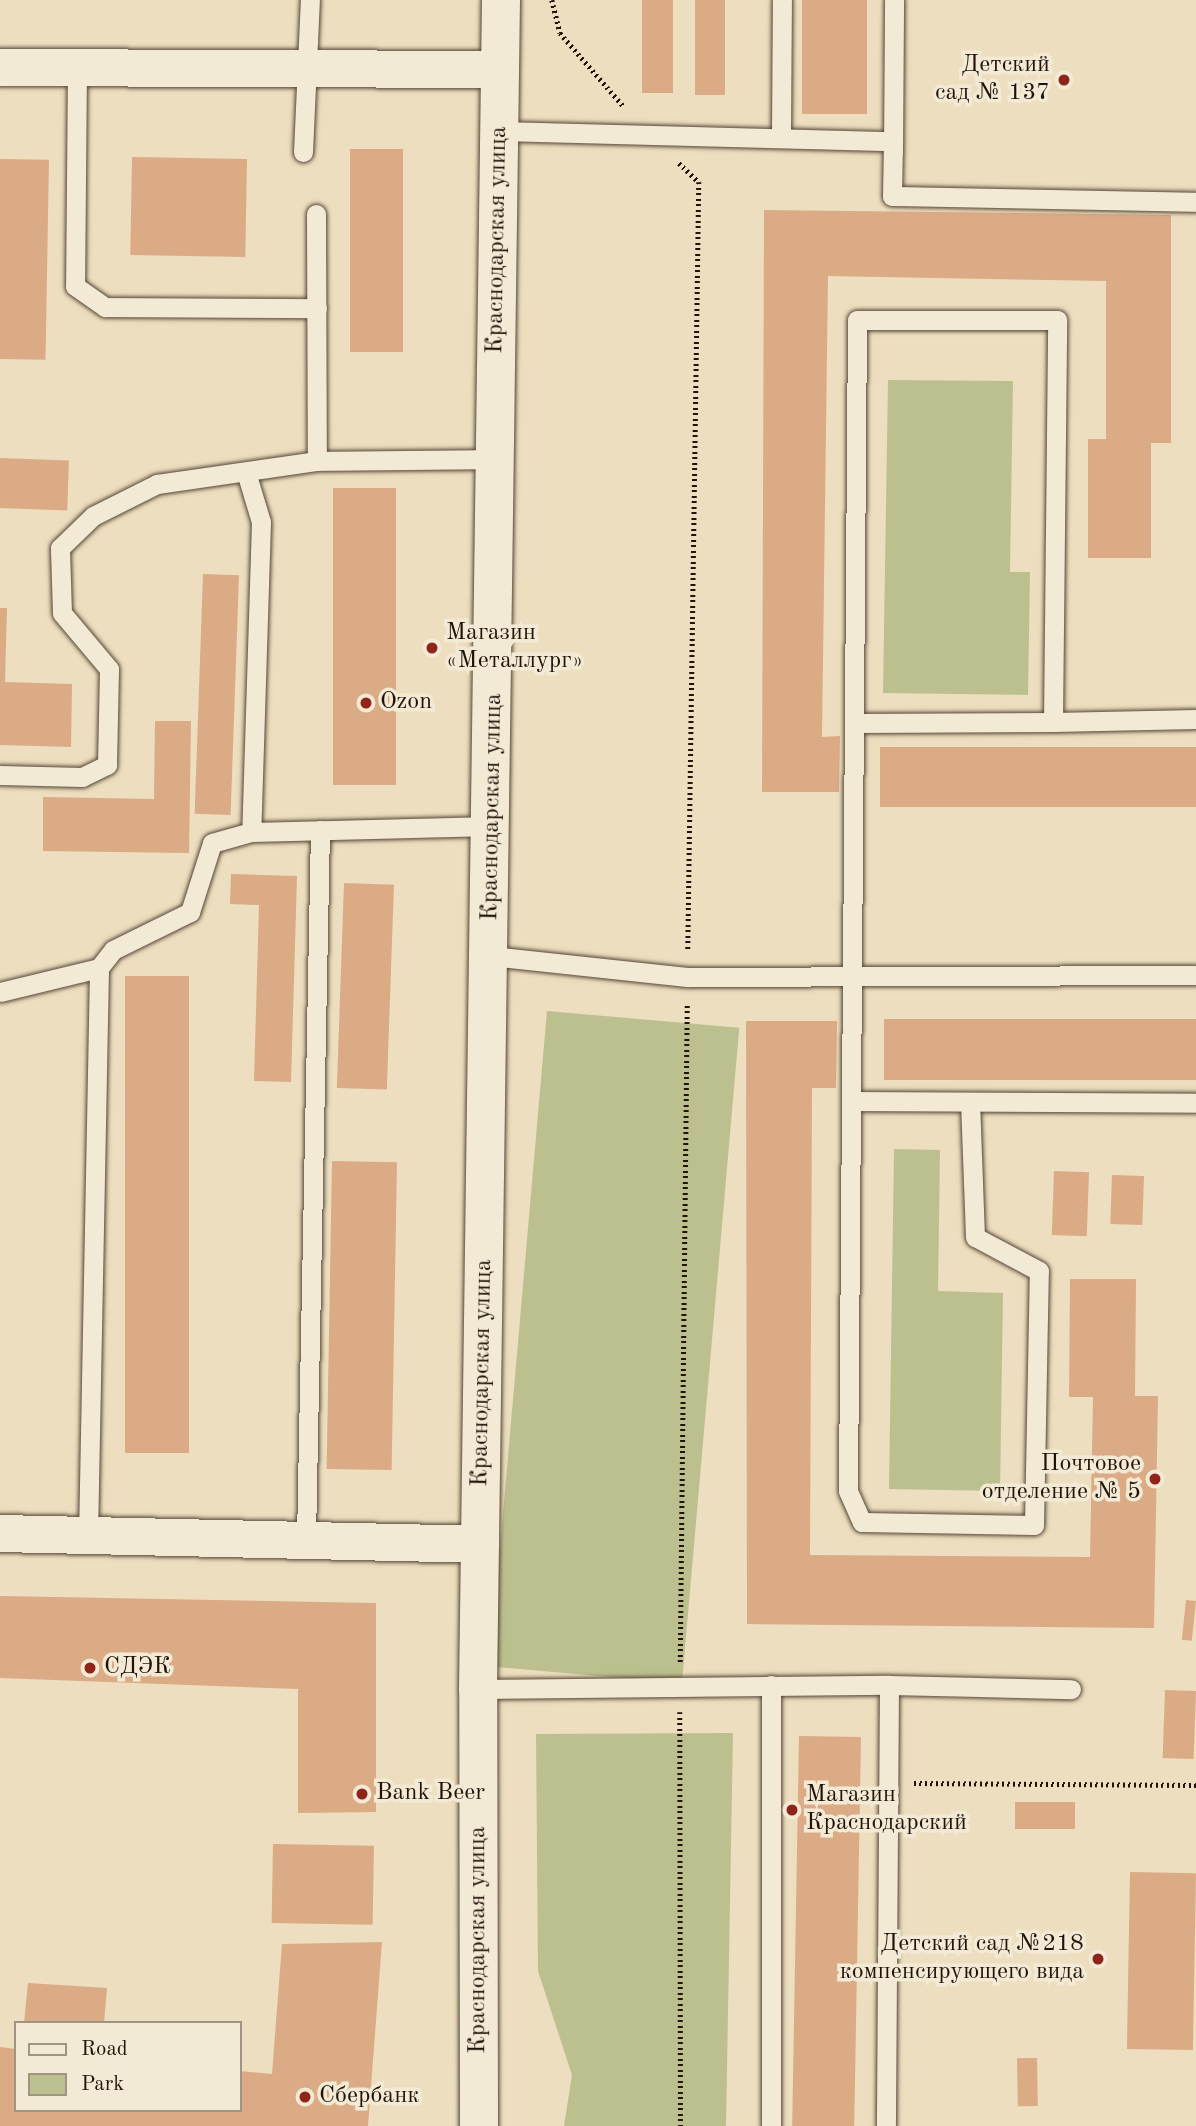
<!DOCTYPE html>
<meta charset="utf-8">
<style>
body{margin:0}
#map{position:relative;width:1196px;height:2126px;overflow:hidden;background:#ecdebe;font-family:"Old Standard TT",serif}
div>[style]{position:absolute}
[style*='--x']{left:calc(var(--x)*1px);top:calc(var(--y)*1px);width:calc(var(--w)*1px);rotate:calc(var(--a)*1deg)}
.green>*{inset:0;background:#bcc08e;transform-origin:0 0}
.building>*{inset:0;background:#dbab86;transform-origin:0 0}
.path>*{height:4.5px;margin-top:-2.25px;transform-origin:0;background:repeating-linear-gradient(90deg,#231209 0 2px,transparent 0 5.5px)}
.roads{filter:drop-shadow(0 0 2px #554536) drop-shadow(0 0 2px #554536)}
.lane>*{height:19px;margin:-9.5px;padding:0 9.5px;transform-origin:9.5px;border-radius:9.5px;background:#f3ead5}
.street>*{height:37px;margin:-18.5px;padding:0 18.5px;transform-origin:18.5px;border-radius:18.5px;background:#f3ead5}
.secondary>*{height:38px;margin:-19px;padding:0 19px;transform-origin:19px;border-radius:19px;background:#f3ead5}
.dots>*{width:19px;height:19px;translate:-50% -50%;box-sizing:border-box;border:4px solid #f3ead5;border-radius:50%}
span{translate:-50% -50%;white-space:nowrap;text-align:center;line-height:1.15;-webkit-text-stroke:7px #f3ead5;paint-order:stroke}
.poi-label{font-size:24px;color:#231209}
.right{translate:-100% -50%;text-align:right}
.left{translate:0 -50%;text-align:left}
.street-label{font-size:24px;color:#231209}
.legend{position:absolute;left:14px;top:2021px;width:228px;height:91px;box-sizing:border-box;background:#f3ead5;border:2px solid #a09483;margin:0;padding:9px 12px;list-style:none;font-size:21px;color:#231209}
.legend li{display:flex;align-items:center;gap:14px;height:35px}
.legend b{width:35px;border:2px solid #a09483}
</style>
<div id="map">
<div class="green">
<i style="clip-path:polygon(888px 380px,1013px 381px,1010px 572px,1030px 572px,1028px 695px,883px 693px)"></i>
<i style="left:547px;top:1011px;width:193px;height:658px;rotate:5deg"></i>
<i style="clip-path:polygon(894px 1149px,940px 1150px,938px 1291px,1003px 1293px,1000px 1491px,889px 1489px)"></i>
<i style="clip-path:polygon(733px 1733px,726px 2126px,564px 2126px,572px 2075px,538px 1971px,536px 1734px)"></i>
</div>
<div class="building">
<i style="left:642px;top:0;width:31px;height:93px"></i>
<i style="left:695px;top:0;width:30px;height:95px"></i>
<i style="left:802px;top:0;width:65px;height:114px"></i>
<i style="left:350px;top:149px;width:53px;height:203px"></i>
<i style="left:132px;top:157px;width:115px;height:98px;rotate:1deg"></i>
<i style="left:0;top:159px;width:49px;height:200px;rotate:1deg"></i>
<i style="clip-path:polygon(764px 210px,1171px 215px,1171px 443px,1151px 443px,1151px 558px,1088px 558px,1088px 439px,1106px 439px,1106px 281px,828px 276px,822px 737px,840px 736px,839px 792px,762px 792px)"></i>
<i style="left:0;top:458px;width:69px;height:50px;rotate:2deg"></i>
<i style="left:333px;top:488px;width:63px;height:297px"></i>
<i style="left:203px;top:574px;width:36px;height:240px;rotate:2deg"></i>
<i style="clip-path:polygon(0 608px,7px 608px,5px 682px,72px 684px,71px 747px,0 745px)"></i>
<i style="clip-path:polygon(155px 721px,191px 721px,189px 853px,43px 851px,43px 797px,154px 799px)"></i>
<i style="left:880px;top:747px;width:316px;height:60px"></i>
<i style="clip-path:polygon(231px 874px,297px 876px,291px 1082px,254px 1081px,259px 905px,230px 904px)"></i>
<i style="left:344px;top:883px;width:50px;height:205px;rotate:2deg"></i>
<i style="left:125px;top:976px;width:64px;height:477px"></i>
<i style="left:884px;top:1019px;width:312px;height:61px"></i>
<i style="clip-path:polygon(746px 1021px,837px 1021px,836px 1088px,812px 1088px,810px 1555px,1090px 1557px,1093px 1397px,1069px 1397px,1070px 1279px,1136px 1279px,1135px 1396px,1158px 1396px,1154px 1628px,747px 1624px)"></i>
<i style="left:332px;top:1161px;width:65px;height:308px;rotate:1deg"></i>
<i style="left:1054px;top:1171px;width:35px;height:64px;rotate:2deg"></i>
<i style="left:1112px;top:1175px;width:32px;height:49px;rotate:2deg"></i>
<i style="clip-path:polygon(0 1596px,376px 1603px,376px 1812px,298px 1813px,298px 1689px,0 1678px)"></i>
<i style="left:1186px;top:1600px;width:10px;height:40px;rotate:6deg"></i>
<i style="left:1165px;top:1690px;width:31px;height:68px;rotate:2deg"></i>
<i style="left:799px;top:1736px;width:62px;height:390px;rotate:1deg"></i>
<i style="left:1015px;top:1802px;width:60px;height:27px"></i>
<i style="left:273px;top:1844px;width:101px;height:79px;rotate:1deg"></i>
<i style="left:1130px;top:1872px;width:66px;height:177px;rotate:1deg"></i>
<i style="clip-path:polygon(382px 1942px,368px 2126px,0 2126px,0 2047px,16px 2049px,16px 2110px,240px 2110px,240px 2071px,272px 2074px,282px 1944px)"></i>
<i style="clip-path:polygon(28px 1983px,107px 1988px,104px 2023px,24px 2023px)"></i>
<i style="left:1037px;top:2058px;width:48px;height:20px;rotate:89deg"></i>
</div>
<div class="path">
<i style="--x:552;--y:0;--w:34;--a:76"></i>
<i style="--x:560;--y:33;--w:98;--a:49.1"></i>
<i style="--x:679;--y:163;--w:28;--a:44"></i>
<i style="--x:699;--y:182;--w:769;--a:90.82"></i>
<i style="--x:680;--y:1662;--w:660;--a:-89.39"></i>
<i style="--x:680;--y:1712;--w:414;--a:89.9"></i>
<i style="--x:914;--y:1783;--w:282;--a:0.4"></i>
</div>
<div class="roads">
<div class="lane">
<i style="--x:77;--y:67;--w:219;--a:90.5"></i>
<i style="--x:75;--y:286;--w:37;--a:35"></i>
<i style="--x:105;--y:307;--w:212;--a:0.3"></i>
<i style="--x:500;--y:131;--w:393;--a:1.5"></i>
<i style="--x:893;--y:141;--w:55;--a:91"></i>
<i style="--x:892;--y:196;--w:304;--a:1.1"></i>
<i style="--x:781;--y:134;--w:134;--a:-89.6"></i>
<i style="--x:303;--y:152;--w:152;--a:-87.4"></i>
<i style="--x:893;--y:153;--w:153;--a:-89.6"></i>
<i style="--x:316;--y:214;--w:247;--a:89.8"></i>
<i style="--x:246;--y:472;--w:52;--a:73.3"></i>
<i style="--x:261;--y:522;--w:310;--a:91.8"></i>
<i style="--x:1053;--y:722;--w:143;--a:-1.2"></i>
<i style="--x:857;--y:723;--w:196;--a:-0.3"></i>
<i style="--x:1053;--y:722;--w:402;--a:-89.4"></i>
<i style="--x:1057;--y:320;--w:200;--a:180"></i>
<i style="--x:857;--y:320;--w:1171;--a:90.44"></i>
<i style="--x:848;--y:1491;--w:34;--a:66"></i>
<i style="--x:862;--y:1522;--w:172;--a:1"></i>
<i style="--x:1034;--y:1525;--w:254;--a:-88.9"></i>
<i style="--x:1039;--y:1271;--w:72;--a:-152"></i>
<i style="--x:975;--y:1237;--w:135;--a:-92.1"></i>
<i style="--x:0;--y:775;--w:82;--a:1.4"></i>
<i style="--x:82;--y:777;--w:28;--a:-26"></i>
<i style="--x:107;--y:765;--w:96;--a:-88.8"></i>
<i style="--x:109;--y:669;--w:73;--a:-130"></i>
<i style="--x:62;--y:613;--w:65;--a:-91.8"></i>
<i style="--x:60;--y:548;--w:46;--a:-44.1"></i>
<i style="--x:93;--y:516;--w:72;--a:-26.6"></i>
<i style="--x:157;--y:484;--w:162;--a:-8.2"></i>
<i style="--x:317;--y:461;--w:179;--a:-0.6"></i>
<i style="--x:491;--y:956;--w:197;--a:6.1"></i>
<i style="--x:687;--y:977;--w:509;--a:-0.23"></i>
<i style="--x:0;--y:992;--w:102;--a:-13.6"></i>
<i style="--x:856;--y:1101;--w:340;--a:0.3"></i>
<i style="--x:88;--y:1537;--w:569;--a:-88.89"></i>
<i style="--x:99;--y:968;--w:23;--a:-52"></i>
<i style="--x:113;--y:950;--w:86;--a:-26.3"></i>
<i style="--x:190;--y:912;--w:72;--a:-72.3"></i>
<i style="--x:212;--y:843;--w:41;--a:-15.8"></i>
<i style="--x:251;--y:832;--w:242;--a:-1.4"></i>
<i style="--x:306;--y:1539;--w:709;--a:-88.87"></i>
<i style="--x:889;--y:1685;--w:182;--a:1.3"></i>
<i style="--x:478;--y:1689;--w:411;--a:-0.6"></i>
<i style="--x:889;--y:1685;--w:441;--a:90.4"></i>
<i style="--x:771;--y:2126;--w:441;--a:-90"></i>
</div>
<div class="street">
<i style="--x:0;--y:67;--w:500;--a:0.23"></i>
<i style="--x:0;--y:1533;--w:480;--a:1.3"></i>
</div>
<div class="secondary">
<i style="--x:479;--y:2126;--w:437;--a:-90.1"></i>
<i style="--x:478;--y:1689;--w:1689;--a:-89.22"></i>
</div>
</div>
<div class="dots">
<i style="left:1064px;top:80px;background:#8f2418"></i>
<i style="left:432px;top:648px;background:#8f2418"></i>
<i style="left:366px;top:703px;background:#8f2418"></i>
<i style="left:1155px;top:1479px;background:#8f2418"></i>
<i style="left:90px;top:1668px;background:#8f2418"></i>
<i style="left:362px;top:1794px;background:#8f2418"></i>
<i style="left:792px;top:1810px;background:#8f2418"></i>
<i style="left:1098px;top:1959px;background:#8f2418"></i>
<i style="left:305px;top:2097px;background:#8f2418"></i>
</div>
<div class="poi-label">
<span class="right" style="left:1050px;top:80px">Детский<br>сад № 137</span>
<span class="left" style="left:446px;top:648px">Магазин<br>«Металлург»</span>
<span class="left" style="left:380px;top:703px">Ozon</span>
<span class="right" style="left:1141px;top:1479px">Почтовое<br>отделение № 5</span>
<span class="left" style="left:104px;top:1668px">СДЭК</span>
<span class="left" style="left:376px;top:1794px">Bank Beer</span>
<span class="left" style="left:806px;top:1810px">Магазин<br>Краснодарский</span>
<span class="right" style="left:1084px;top:1959px">Детский сад №218<br>компенсирующего вида</span>
<span class="left" style="left:319px;top:2097px">Сбербанк</span>
</div>
<div class="street-label">
<span style="left:498px;top:240px;rotate:-89deg">Краснодарская улица</span>
<span style="left:493px;top:807px;rotate:-89deg">Краснодарская улица</span>
<span style="left:483px;top:1373px;rotate:-89deg">Краснодарская улица</span>
<span style="left:479px;top:1940px;rotate:-90deg">Краснодарская улица</span>
</div>
<ul class="legend">
<li><b style="height:9px;background:#f3ead5"></b>Road</li>
<li><b style="height:19px;background:#bcc08e"></b>Park</li>
</ul>
</div>
